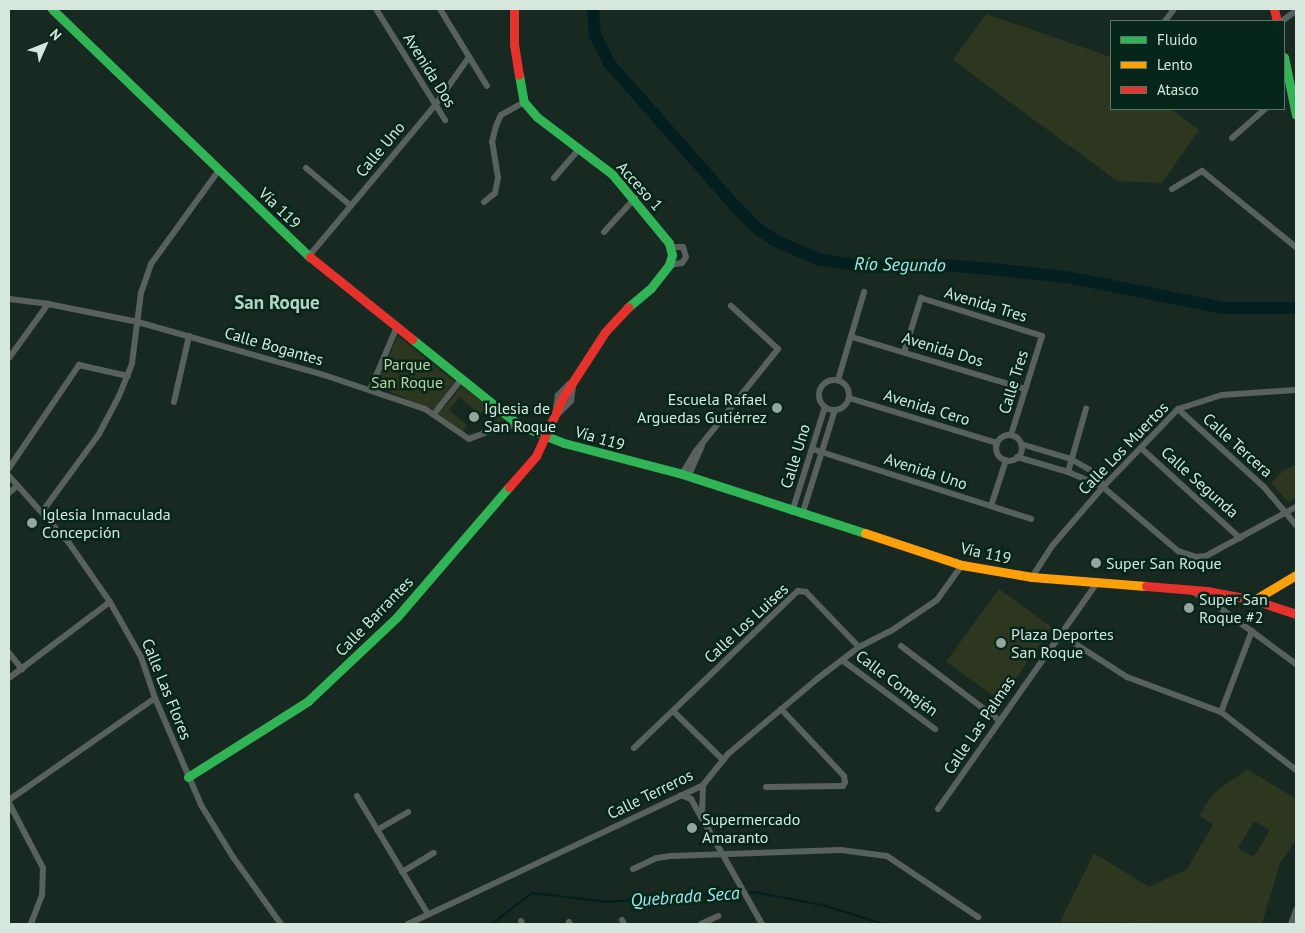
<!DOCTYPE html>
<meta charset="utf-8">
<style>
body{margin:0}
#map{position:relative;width:1305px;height:933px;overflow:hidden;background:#182921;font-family:"PT Sans",sans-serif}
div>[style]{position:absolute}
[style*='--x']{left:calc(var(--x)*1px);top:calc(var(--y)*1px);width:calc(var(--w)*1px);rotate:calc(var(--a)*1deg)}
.green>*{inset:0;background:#2d3720;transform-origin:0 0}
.stream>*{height:2px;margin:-1px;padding:0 1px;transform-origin:1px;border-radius:1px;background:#031e1f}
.river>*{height:12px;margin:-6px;padding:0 6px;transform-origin:6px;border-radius:6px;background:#031e1f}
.street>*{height:6px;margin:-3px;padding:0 3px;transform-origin:3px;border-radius:3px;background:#59615e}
.street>.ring{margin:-3px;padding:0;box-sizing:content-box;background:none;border:6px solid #59615e;border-radius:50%}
.fast>*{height:9px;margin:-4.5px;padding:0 4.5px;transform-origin:4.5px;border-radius:4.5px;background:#30b455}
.slow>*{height:9px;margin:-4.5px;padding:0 4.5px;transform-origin:4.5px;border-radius:4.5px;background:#ff9f0a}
.jam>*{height:9px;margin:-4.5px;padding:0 4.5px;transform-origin:4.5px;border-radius:4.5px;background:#e5322d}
.dots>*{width:14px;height:14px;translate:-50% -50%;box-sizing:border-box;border:2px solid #062619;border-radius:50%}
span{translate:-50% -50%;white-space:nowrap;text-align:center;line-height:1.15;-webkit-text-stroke:5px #062619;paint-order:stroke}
.street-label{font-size:16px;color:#d6e8de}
.park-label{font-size:16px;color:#bed39f}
.poi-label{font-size:16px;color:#d6e8de}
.right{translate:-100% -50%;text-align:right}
.left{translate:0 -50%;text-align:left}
.water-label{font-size:18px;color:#9ee8ec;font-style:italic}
.quarter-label{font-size:19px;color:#b2d4c2;font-weight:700}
.frame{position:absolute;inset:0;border:10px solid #d6e8de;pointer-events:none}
.legend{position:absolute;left:1110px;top:20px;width:175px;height:90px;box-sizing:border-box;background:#062619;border:1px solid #597468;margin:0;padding:6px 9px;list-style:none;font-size:15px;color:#d6e8de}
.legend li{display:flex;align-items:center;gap:10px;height:25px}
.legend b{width:25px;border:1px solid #597468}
.north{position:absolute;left:20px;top:20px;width:50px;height:50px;-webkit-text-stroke:4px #062619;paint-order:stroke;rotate:46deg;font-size:14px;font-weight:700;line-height:20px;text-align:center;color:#d6e8de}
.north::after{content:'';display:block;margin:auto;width:18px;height:22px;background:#d6e8de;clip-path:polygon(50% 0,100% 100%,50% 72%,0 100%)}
</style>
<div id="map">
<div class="green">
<i style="clip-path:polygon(986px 14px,1111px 57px,1111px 109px,1171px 109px,1199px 130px,1162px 183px,1117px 181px,953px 60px)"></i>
<i style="clip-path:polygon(398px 336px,456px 383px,435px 410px,375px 386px)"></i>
<i style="clip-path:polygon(evenodd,462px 386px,506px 422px,469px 438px,438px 414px,462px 386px,459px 397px,480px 414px,483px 411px,493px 419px,478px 434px,475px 432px,467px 435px,463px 431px,467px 425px,449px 410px,459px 397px)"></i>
<i style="clip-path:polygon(1296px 465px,1296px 498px,1288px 502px,1271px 483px,1282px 471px)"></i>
<i style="left:999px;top:589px;width:66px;height:90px;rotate:36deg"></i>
<i style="clip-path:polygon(evenodd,1247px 769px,1296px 799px,1296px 840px,1280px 863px,1262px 924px,1060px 922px,1094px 853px,1149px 887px,1187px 869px,1213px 825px,1199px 815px,1214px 793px,1247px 769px,1254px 821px,1270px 830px,1254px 857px,1238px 848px,1254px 821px)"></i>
</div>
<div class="stream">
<i style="--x:492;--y:924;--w:51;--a:-37.8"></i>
<i style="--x:532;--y:893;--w:77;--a:6.8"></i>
<i style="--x:608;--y:902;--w:103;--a:-4.4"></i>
<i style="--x:711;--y:894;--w:18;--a:9"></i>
<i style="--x:729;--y:897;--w:25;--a:-11"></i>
<i style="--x:754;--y:892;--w:69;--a:10.8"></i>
<i style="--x:822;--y:905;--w:65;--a:17"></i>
</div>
<div class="river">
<i style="--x:593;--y:9;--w:26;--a:86"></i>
<i style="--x:595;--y:35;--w:31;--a:63"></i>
<i style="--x:609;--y:63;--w:189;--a:48.6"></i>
<i style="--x:734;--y:205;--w:34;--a:45"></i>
<i style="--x:758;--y:229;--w:22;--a:34"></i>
<i style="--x:776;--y:241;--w:46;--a:23.2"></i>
<i style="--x:818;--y:259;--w:49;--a:9.5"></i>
<i style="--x:866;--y:267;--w:76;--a:-1.5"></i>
<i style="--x:942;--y:265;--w:49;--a:4.7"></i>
<i style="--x:991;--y:269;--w:76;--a:6"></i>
<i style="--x:1067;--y:277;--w:160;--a:11.2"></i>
<i style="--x:1224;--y:308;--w:72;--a:0"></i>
</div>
<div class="street">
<i style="--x:376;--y:9;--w:131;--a:58.1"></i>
<i style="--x:440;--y:9;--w:90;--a:58.6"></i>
<i style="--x:1165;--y:21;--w:15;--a:-53"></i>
<i style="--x:1282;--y:21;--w:17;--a:-36"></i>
<i style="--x:1232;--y:138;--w:44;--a:-41.3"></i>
<i style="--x:306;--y:168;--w:57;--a:40.1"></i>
<i style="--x:554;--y:178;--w:40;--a:-49"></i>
<i style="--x:1172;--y:189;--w:35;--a:-31"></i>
<i style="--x:1202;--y:171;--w:121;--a:39"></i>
<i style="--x:484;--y:202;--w:14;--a:-39"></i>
<i style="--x:495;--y:193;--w:15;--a:-79"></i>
<i style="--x:498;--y:178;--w:36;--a:-99"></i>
<i style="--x:492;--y:142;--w:16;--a:-76"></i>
<i style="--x:496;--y:126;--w:12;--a:-66"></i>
<i style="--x:501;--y:115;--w:26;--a:-29"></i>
<i style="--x:604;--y:232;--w:46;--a:-47.6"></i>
<i style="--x:309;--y:256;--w:198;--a:-50.1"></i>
<i style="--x:436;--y:104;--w:57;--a:-54.9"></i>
<i style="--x:669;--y:265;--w:13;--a:-9"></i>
<i style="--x:682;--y:263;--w:7;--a:-56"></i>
<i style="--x:686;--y:257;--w:10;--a:-107"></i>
<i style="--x:683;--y:247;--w:12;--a:180"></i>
<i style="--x:9;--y:299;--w:39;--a:7"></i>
<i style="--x:48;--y:304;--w:92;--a:11.3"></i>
<i style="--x:138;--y:322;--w:193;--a:15.9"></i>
<i style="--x:324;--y:375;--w:107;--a:18.6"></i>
<i style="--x:425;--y:409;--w:53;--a:34.3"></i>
<i style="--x:469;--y:439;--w:33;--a:-21"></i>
<i style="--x:500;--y:427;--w:19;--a:-6"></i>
<i style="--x:852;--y:337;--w:181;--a:16.7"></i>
<i style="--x:904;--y:352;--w:57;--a:-72.5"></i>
<i style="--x:921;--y:298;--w:127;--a:17.4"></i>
<i style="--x:1042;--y:336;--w:104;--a:107.4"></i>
<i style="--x:9;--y:358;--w:67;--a:-54.2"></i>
<i class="ring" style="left:819px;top:380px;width:24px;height:24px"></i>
<i style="--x:838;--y:380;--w:92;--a:-73.5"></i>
<i style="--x:370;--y:390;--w:66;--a:-66.9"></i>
<i style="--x:849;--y:398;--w:155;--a:16.9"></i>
<i style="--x:174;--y:402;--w:68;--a:-77.2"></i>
<i style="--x:556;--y:409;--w:14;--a:-82"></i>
<i style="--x:558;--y:395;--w:16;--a:-45"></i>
<i style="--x:1178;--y:409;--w:116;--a:42.2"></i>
<i style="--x:1264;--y:487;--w:50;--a:49.9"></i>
<i style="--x:434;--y:414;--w:42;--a:-51.8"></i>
<i style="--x:557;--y:415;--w:20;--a:-45"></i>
<i style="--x:571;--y:401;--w:21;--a:-82"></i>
<i class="ring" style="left:996px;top:435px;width:20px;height:20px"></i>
<i style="--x:1021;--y:444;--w:52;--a:16.7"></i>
<i style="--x:1071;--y:459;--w:32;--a:30"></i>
<i style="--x:1099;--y:475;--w:13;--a:72"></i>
<i style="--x:1141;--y:448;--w:134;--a:42.3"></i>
<i style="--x:812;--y:449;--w:230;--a:17.7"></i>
<i style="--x:1017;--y:457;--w:53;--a:16.4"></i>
<i style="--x:1068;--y:472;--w:38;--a:23"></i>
<i style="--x:1103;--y:487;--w:99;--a:40.5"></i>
<i style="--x:1178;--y:551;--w:19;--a:18"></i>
<i style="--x:1196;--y:557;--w:10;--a:-6"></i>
<i style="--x:1206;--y:556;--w:102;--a:-28.6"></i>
<i style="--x:9;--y:468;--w:125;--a:-55.8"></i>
<i style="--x:79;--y:365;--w:50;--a:12.7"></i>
<i style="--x:1068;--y:472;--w:66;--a:-74.1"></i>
<i style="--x:682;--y:474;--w:27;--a:-59"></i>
<i style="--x:696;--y:451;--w:131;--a:-51.2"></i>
<i style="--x:778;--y:349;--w:64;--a:-137.5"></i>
<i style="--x:9;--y:476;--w:90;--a:48.2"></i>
<i style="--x:69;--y:543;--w:72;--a:55.2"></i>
<i style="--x:110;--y:602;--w:63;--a:60.6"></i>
<i style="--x:141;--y:657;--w:43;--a:71.1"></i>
<i style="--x:155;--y:698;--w:116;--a:66.7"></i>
<i style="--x:201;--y:805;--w:61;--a:58.4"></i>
<i style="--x:233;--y:857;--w:82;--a:54.4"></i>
<i style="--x:688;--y:477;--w:34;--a:-66"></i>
<i style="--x:9;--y:493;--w:11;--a:-41"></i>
<i style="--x:991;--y:506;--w:48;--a:-71.9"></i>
<i style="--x:42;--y:512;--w:97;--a:-53.8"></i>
<i style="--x:99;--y:434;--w:43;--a:-62.2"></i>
<i style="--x:119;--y:396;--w:35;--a:-68"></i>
<i style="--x:132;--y:363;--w:71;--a:-82.7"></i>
<i style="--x:141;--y:293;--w:31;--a:-71"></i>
<i style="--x:151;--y:264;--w:116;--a:-54.1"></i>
<i style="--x:792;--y:512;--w:110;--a:-72.6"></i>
<i style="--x:802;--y:515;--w:110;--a:-72.6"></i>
<i style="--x:1032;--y:577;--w:37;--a:-57"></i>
<i style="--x:1052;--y:546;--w:78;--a:-49.2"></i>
<i style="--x:1103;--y:487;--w:108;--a:-46.1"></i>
<i style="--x:1178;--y:409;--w:46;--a:-17.7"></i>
<i style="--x:1222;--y:395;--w:74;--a:-3.9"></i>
<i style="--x:1191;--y:591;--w:34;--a:30"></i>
<i style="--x:1220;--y:608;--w:94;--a:36.4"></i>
<i style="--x:1060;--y:634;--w:80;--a:32.7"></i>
<i style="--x:1127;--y:677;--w:100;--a:20.4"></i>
<i style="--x:1221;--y:712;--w:95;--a:37.7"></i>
<i style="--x:901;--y:646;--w:124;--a:37.1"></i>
<i style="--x:9;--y:653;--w:21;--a:51"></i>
<i style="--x:842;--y:660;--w:116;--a:36.6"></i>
<i style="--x:9;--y:678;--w:126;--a:-37"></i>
<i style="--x:673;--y:711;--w:70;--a:44.4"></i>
<i style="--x:1221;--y:712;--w:87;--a:-69.1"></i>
<i style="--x:634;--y:748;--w:227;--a:-43.8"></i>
<i style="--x:798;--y:591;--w:8;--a:7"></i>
<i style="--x:806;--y:592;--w:76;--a:46.1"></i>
<i style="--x:703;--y:785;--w:25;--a:92"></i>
<i style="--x:702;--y:810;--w:16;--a:75"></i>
<i style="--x:706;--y:825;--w:114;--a:60.5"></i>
<i style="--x:766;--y:787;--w:77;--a:-0.7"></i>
<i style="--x:843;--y:786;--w:4;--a:-63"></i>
<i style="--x:845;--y:782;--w:6;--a:-99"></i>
<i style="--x:844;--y:776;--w:92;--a:-133.2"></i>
<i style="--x:681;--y:795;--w:11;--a:22"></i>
<i style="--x:691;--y:799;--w:23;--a:61"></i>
<i style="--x:357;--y:796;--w:138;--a:59"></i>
<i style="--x:9;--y:800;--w:178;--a:-34.9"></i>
<i style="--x:9;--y:803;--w:73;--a:62.4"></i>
<i style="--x:43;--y:868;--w:27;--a:92"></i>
<i style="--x:42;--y:895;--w:31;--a:111"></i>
<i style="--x:938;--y:809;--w:275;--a:-54.9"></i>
<i style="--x:377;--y:830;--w:36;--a:-30"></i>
<i style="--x:633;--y:869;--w:26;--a:-25"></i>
<i style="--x:657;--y:858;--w:14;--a:-8"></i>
<i style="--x:671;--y:856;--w:170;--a:-2"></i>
<i style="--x:841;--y:850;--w:46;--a:7.4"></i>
<i style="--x:887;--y:856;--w:110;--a:33.8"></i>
<i style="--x:402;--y:872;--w:37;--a:-31"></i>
<i style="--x:622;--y:920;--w:4;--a:63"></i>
<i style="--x:521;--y:921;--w:3;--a:72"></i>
<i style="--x:569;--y:922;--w:2;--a:63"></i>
<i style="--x:408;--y:924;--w:326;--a:-25.2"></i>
<i style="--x:703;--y:785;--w:40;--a:-51"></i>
<i style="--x:728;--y:754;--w:116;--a:-40.1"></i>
<i style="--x:817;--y:679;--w:53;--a:-37.3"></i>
<i style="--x:859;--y:647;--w:36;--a:-27"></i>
<i style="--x:891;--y:631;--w:55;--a:-34"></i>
<i style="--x:937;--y:600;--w:43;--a:-54.5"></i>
<i style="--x:701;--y:924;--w:19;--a:-25"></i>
<i style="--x:1291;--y:924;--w:15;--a:-70"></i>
</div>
<div class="fast">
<i style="--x:52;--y:9;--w:358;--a:43.9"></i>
<i style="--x:1284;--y:57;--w:59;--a:78.3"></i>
<i style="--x:519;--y:75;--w:27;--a:80"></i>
<i style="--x:524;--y:102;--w:20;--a:49"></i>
<i style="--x:537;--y:117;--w:94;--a:37.2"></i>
<i style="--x:612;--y:174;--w:89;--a:50.4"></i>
<i style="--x:669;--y:243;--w:12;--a:76"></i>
<i style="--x:672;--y:255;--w:10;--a:107"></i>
<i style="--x:669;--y:265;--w:29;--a:128"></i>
<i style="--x:651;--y:288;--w:30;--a:140"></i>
<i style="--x:412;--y:339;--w:137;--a:38.8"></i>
<i style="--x:519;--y:425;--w:48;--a:21.8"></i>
<i style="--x:564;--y:443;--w:122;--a:14.7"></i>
<i style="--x:682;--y:474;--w:192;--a:17.9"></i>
<i style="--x:188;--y:777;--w:142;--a:-32.3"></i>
<i style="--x:308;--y:701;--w:122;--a:-43.3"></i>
<i style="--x:397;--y:617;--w:172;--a:-49.3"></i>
</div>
<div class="slow">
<i style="--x:865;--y:533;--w:102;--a:18.3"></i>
<i style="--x:962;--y:565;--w:71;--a:9.7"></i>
<i style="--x:1032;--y:577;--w:114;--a:4.5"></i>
<i style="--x:1254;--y:600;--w:49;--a:-30.8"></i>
</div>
<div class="jam">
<i style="--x:514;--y:9;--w:35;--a:90"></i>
<i style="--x:514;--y:44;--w:31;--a:81"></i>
<i style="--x:1274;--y:9;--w:12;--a:76"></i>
<i style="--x:310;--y:257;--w:131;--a:38.8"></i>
<i style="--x:509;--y:487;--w:41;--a:-48.9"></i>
<i style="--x:536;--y:456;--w:65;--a:-65.4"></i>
<i style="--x:563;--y:397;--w:77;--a:-57.1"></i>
<i style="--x:605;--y:332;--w:34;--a:-47"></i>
<i style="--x:1146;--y:586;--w:61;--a:4.7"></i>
<i style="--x:1207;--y:591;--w:48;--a:10.8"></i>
<i style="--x:1254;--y:600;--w:44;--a:18.4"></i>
</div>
<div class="dots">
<i style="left:777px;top:408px;background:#94a59c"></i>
<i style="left:474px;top:417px;background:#94a59c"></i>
<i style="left:32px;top:523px;background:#94a59c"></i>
<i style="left:1096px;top:563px;background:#94a59c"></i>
<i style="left:1189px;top:608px;background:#94a59c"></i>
<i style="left:1001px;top:643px;background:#94a59c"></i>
<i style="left:692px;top:828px;background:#94a59c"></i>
</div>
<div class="street-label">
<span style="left:430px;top:70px;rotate:58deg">Avenida Dos</span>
<span style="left:380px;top:149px;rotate:-50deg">Calle Uno</span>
<span style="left:640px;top:186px;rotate:48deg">Acceso 1</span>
<span style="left:280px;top:208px;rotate:44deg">Vía 119</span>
<span style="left:986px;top:304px;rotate:17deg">Avenida Tres</span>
<span style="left:274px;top:346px;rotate:16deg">Calle Bogantes</span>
<span style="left:943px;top:349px;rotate:17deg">Avenida Dos</span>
<span style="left:1013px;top:382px;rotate:-73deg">Calle Tres</span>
<span style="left:927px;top:407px;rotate:17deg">Avenida Cero</span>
<span style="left:600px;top:438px;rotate:16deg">Vía 119</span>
<span style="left:1238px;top:445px;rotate:42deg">Calle Tercera</span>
<span style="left:1123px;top:448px;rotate:-46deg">Calle Los Muertos</span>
<span style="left:795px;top:456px;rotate:-73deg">Calle Uno</span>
<span style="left:926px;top:471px;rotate:18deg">Avenida Uno</span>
<span style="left:1200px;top:482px;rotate:42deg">Calle Segunda</span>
<span style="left:986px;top:553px;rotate:12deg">Vía 119</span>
<span style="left:374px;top:616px;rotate:-46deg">Calle Barrantes</span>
<span style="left:746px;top:623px;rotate:-43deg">Calle Los Luises</span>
<span style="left:897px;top:683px;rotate:37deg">Calle Comején</span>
<span style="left:167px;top:689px;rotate:68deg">Calle Las Flores</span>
<span style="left:979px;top:725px;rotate:-56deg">Calle Las Palmas</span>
<span style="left:650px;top:794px;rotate:-26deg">Calle Terreros</span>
</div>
<div class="park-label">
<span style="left:407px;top:373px">Parque<br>San Roque</span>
</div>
<div class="poi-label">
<span class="right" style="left:767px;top:408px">Escuela Rafael<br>Arguedas Gutiérrez</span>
<span class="left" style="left:484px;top:417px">Iglesia de<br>San Roque</span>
<span class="left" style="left:42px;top:523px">Iglesia Inmaculada<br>Concepción</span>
<span class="left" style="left:1106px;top:563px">Super San Roque</span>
<span class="left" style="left:1199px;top:608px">Super San<br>Roque #2</span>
<span class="left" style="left:1011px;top:643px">Plaza Deportes<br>San Roque</span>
<span class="left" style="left:702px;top:828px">Supermercado<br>Amaranto</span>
</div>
<div class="water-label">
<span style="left:900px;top:265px;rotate:1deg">Río Segundo</span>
<span style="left:685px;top:897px;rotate:-4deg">Quebrada Seca</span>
</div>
<div class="quarter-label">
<span style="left:277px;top:303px">San Roque</span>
</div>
<div class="frame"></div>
<ul class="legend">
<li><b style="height:6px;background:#30b455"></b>Fluido</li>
<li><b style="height:6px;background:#ff9f0a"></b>Lento</li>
<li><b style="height:6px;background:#e5322d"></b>Atasco</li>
</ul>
<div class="north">N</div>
</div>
